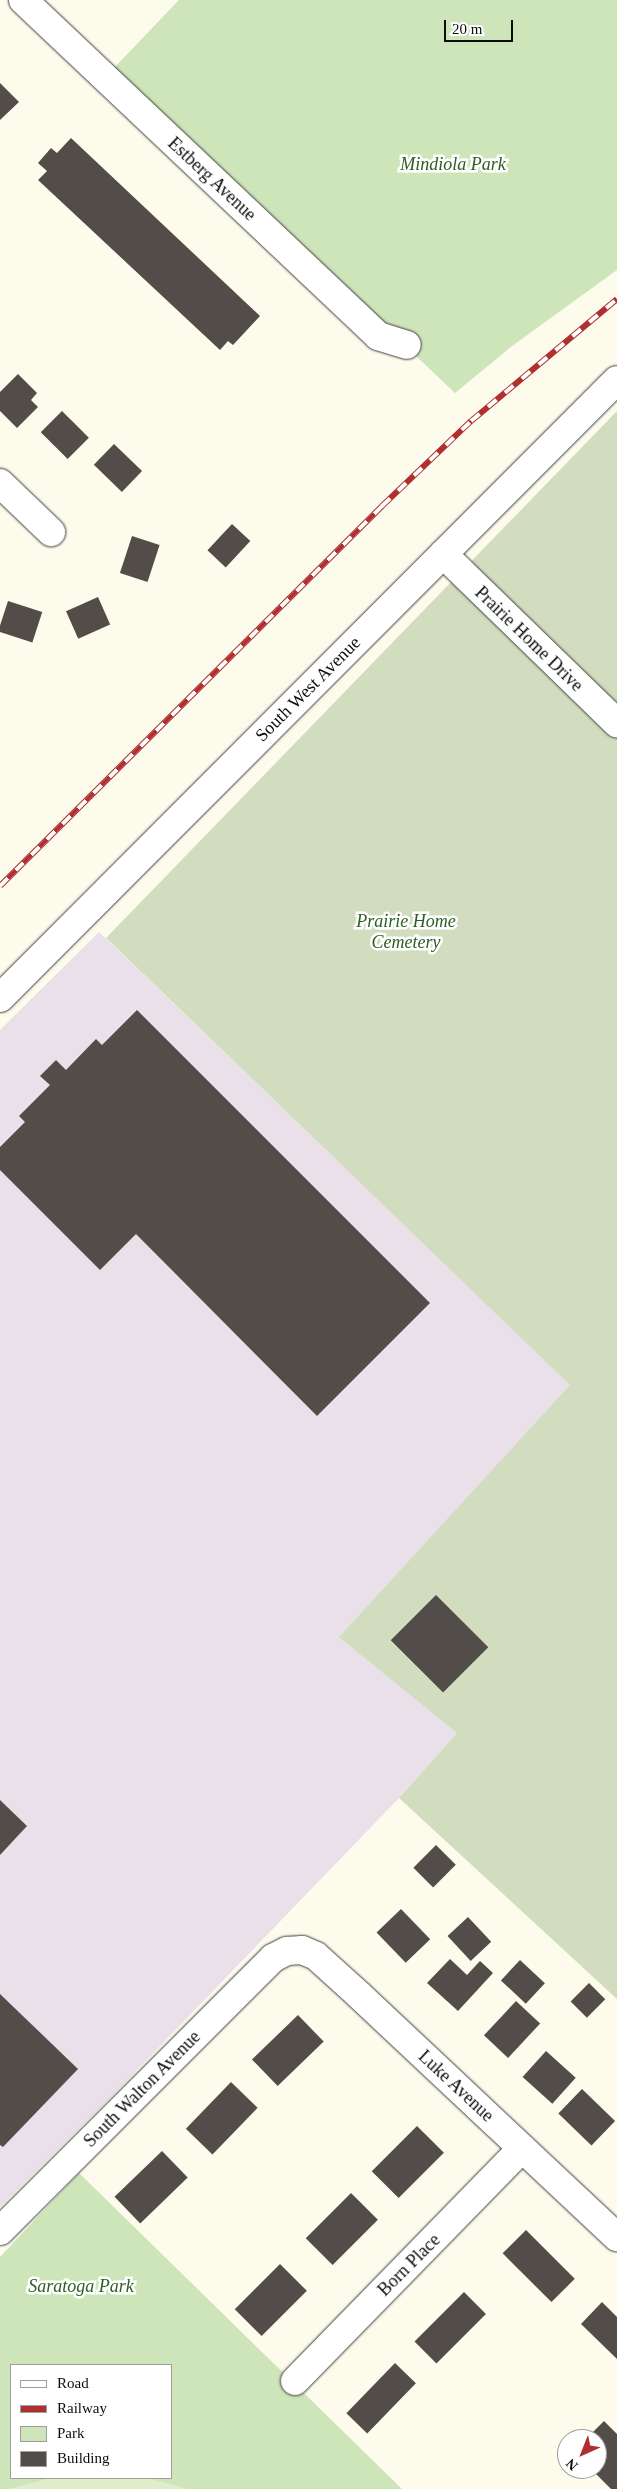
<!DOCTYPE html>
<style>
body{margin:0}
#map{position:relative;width:617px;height:2489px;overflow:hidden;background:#fdfbec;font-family:"Times New Roman",serif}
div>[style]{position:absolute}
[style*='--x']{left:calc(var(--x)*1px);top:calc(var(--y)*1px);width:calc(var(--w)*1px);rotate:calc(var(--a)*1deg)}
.industrial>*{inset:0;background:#e9e0ea}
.green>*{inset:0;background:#cee5b9}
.cemetery>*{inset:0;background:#d2ddbf}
.pitch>*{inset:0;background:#dfedca}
.building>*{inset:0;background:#534d49;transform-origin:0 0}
.roads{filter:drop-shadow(0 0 1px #3f3f3f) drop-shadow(0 0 1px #3f3f3f)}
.minor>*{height:28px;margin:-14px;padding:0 14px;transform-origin:14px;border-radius:14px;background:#fff}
.rail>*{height:5.5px;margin-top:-2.75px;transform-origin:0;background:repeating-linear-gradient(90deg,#fff 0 11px,#b02f31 0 22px);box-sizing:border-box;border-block:1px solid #b02f31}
span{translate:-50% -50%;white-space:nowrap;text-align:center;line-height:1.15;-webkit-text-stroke:5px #fff;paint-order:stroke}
.park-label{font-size:18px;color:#2c5d22;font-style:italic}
.street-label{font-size:18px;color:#0c0c0c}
.legend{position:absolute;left:10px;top:2364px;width:162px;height:115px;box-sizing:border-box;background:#fff;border:1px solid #9e9e9e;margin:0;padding:6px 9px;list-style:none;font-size:15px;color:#0c0c0c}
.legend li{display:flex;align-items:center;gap:10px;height:25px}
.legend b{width:25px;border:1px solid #9e9e9e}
.north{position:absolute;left:557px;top:2429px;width:50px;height:50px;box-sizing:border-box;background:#fff;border:1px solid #9e9e9e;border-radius:50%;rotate:224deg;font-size:14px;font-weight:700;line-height:20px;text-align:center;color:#0c0c0c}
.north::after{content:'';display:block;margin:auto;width:18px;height:22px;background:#b02f31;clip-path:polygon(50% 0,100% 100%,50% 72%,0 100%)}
.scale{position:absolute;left:444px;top:20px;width:69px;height:22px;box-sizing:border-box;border:2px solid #0c0c0c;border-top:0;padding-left:6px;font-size:15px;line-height:18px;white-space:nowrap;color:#0c0c0c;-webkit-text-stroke:4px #fff;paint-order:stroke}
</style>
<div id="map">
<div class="industrial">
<i style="clip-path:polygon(99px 932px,571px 1385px,340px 1636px,457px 1733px,399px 1798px,111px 2097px,0 2207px,0 1030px)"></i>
</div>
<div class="green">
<i style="clip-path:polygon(179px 0,617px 0,617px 270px,512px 346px,455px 393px,113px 69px)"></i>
<i style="clip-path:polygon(evenodd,79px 2173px,402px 2489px,0 2489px,0 2257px,79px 2173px,11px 2365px,171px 2365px,171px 2478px,11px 2478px,11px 2365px)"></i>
</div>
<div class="cemetery">
<i style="clip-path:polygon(617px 411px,617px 1999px,399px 1798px,457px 1733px,339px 1637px,570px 1385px,106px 938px)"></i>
</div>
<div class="pitch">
<i style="clip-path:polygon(50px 2478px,148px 2478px,187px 2489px,9px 2489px)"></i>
</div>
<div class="building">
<i style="clip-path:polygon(0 83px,19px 102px,0 120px)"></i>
<i style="clip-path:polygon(71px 138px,260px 316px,233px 345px,228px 341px,220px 350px,38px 180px,47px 171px,38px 163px,51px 148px,57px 153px)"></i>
<i style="clip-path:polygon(18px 374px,37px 393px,31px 400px,38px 407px,17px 428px,0 411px,0 392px)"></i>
<i style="left:62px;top:411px;width:38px;height:30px;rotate:45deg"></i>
<i style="left:114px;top:444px;width:39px;height:29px;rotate:44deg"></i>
<i style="left:232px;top:524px;width:25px;height:36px;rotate:43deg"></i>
<i style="left:132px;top:536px;width:29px;height:39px;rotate:18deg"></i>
<i style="left:98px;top:597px;width:30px;height:35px;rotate:66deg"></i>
<i style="left:8px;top:601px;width:36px;height:32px;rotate:18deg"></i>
<i style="clip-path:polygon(137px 1010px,430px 1303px,317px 1416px,136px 1234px,100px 1270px,0 1170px,0 1147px,25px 1122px,19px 1116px,50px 1085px,40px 1076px,56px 1060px,66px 1070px,96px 1039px,102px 1045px)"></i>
<i style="left:436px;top:1595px;width:74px;height:64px;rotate:45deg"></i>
<i style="clip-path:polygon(0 1800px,27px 1826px,0 1855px)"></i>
<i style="left:436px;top:1845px;width:28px;height:32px;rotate:45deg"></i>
<i style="left:401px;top:1909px;width:42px;height:34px;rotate:46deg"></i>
<i style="left:468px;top:1917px;width:34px;height:28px;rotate:47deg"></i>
<i style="clip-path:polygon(450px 1959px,467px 1975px,480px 1961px,493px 1973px,458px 2011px,427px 1983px)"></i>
<i style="left:520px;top:1960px;width:34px;height:28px;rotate:43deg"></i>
<i style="left:589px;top:1983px;width:23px;height:26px;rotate:45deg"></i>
<i style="clip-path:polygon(0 1994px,78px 2069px,3px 2147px,0 2145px)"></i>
<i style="left:516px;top:2001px;width:33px;height:47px;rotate:43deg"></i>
<i style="left:298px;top:2015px;width:37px;height:64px;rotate:46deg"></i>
<i style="left:546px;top:2051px;width:40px;height:35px;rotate:42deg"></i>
<i style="left:231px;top:2082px;width:37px;height:65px;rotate:44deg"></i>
<i style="left:582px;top:2089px;width:46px;height:34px;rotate:44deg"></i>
<i style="left:417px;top:2126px;width:38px;height:64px;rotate:45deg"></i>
<i style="left:162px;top:2151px;width:37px;height:66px;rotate:46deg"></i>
<i style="left:351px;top:2193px;width:38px;height:64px;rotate:45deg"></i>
<i style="left:526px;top:2230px;width:69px;height:33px;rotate:45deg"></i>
<i style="left:280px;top:2264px;width:38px;height:64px;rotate:45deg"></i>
<i style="left:464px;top:2292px;width:31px;height:70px;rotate:45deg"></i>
<i style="clip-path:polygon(602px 2302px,617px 2317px,617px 2359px,581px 2324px)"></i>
<i style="left:395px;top:2363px;width:29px;height:70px;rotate:44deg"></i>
<i style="clip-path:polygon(604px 2421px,617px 2434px,617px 2489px,611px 2489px,591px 2469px,597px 2469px,597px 2439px,586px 2439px)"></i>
</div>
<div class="roads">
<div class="minor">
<i style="--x:23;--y:0;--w:489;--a:43.4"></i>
<i style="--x:378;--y:336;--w:30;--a:17"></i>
<i style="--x:0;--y:483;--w:71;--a:43.9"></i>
<i style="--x:443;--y:554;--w:243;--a:44.2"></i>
<i style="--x:0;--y:998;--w:873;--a:-45.05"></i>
<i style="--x:0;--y:2231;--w:386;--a:-45"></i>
<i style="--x:273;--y:1958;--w:16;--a:-27"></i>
<i style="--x:287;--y:1951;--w:15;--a:-4"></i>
<i style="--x:302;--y:1950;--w:15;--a:23"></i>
<i style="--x:316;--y:1956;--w:58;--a:42.2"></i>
<i style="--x:359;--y:1995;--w:354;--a:43.2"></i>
<i style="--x:295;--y:2381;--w:325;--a:-45.7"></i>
</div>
</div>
<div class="rail">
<i style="--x:0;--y:886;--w:539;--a:-44.85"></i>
<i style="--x:382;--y:506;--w:123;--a:-43.7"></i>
<i style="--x:471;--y:421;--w:190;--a:-39.9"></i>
</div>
<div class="park-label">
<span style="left:453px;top:164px">Mindiola Park</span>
<span style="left:406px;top:932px">Prairie Home<br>Cemetery</span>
<span style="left:81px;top:2286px">Saratoga Park</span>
</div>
<div class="street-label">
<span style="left:212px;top:179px;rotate:43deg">Estberg Avenue</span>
<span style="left:529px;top:639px;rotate:44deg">Prairie Home Drive</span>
<span style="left:308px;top:689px;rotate:-45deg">South West Avenue</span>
<span style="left:456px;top:2086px;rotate:43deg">Luke Avenue</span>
<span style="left:142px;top:2089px;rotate:-45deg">South Walton Avenue</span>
<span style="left:409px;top:2265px;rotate:-45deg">Born Place</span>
</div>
<ul class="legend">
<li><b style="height:6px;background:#fff"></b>Road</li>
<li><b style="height:6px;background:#b02f31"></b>Railway</li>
<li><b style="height:14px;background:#cee5b9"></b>Park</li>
<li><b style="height:14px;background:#534d49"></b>Building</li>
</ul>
<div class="north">N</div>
<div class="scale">20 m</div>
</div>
